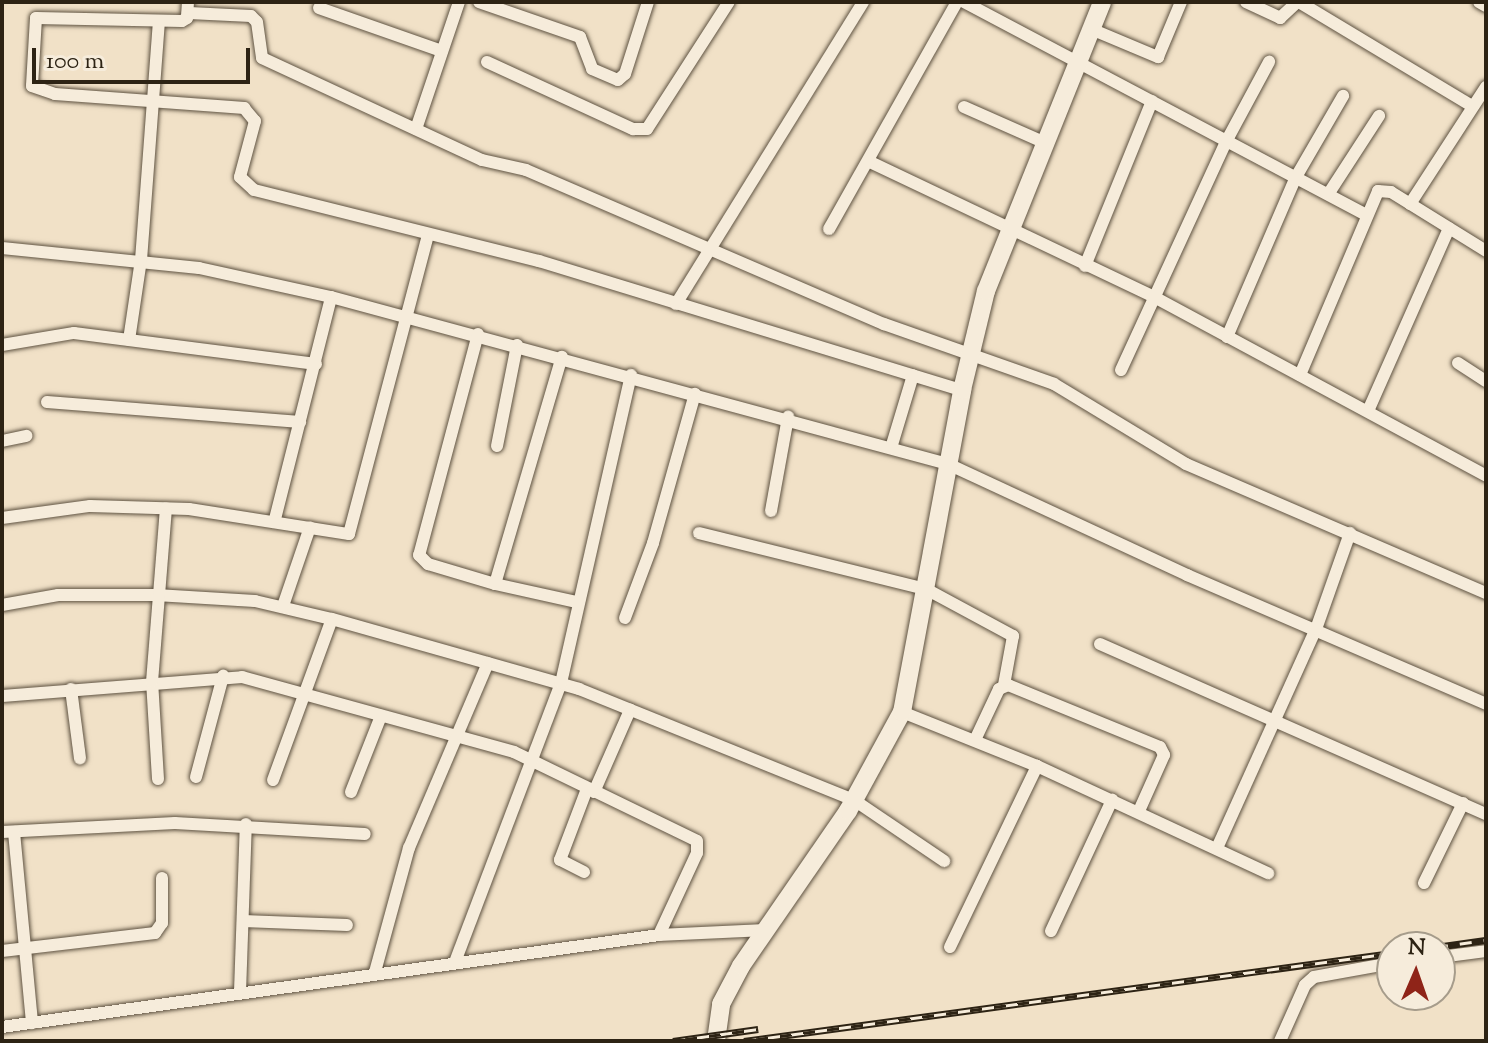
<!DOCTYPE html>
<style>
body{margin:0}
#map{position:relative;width:1488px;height:1043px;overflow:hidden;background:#f1e1c7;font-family:"Sorts Mill Goudy",serif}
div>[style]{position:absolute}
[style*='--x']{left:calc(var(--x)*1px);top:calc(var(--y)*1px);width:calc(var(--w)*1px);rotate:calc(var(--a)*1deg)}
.roads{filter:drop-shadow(0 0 2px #5e5241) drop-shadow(0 0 2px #5e5241)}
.street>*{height:12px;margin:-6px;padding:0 6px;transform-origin:6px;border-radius:6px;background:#f6ecdb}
.secondary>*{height:18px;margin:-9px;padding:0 9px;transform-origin:9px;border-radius:9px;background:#f6ecdb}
.rail>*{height:7px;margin-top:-3.5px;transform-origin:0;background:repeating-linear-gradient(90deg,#f6ecdb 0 12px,#2d2314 0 24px);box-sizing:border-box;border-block:2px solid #2d2314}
span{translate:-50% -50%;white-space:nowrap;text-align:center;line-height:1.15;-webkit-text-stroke:8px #f6ecdb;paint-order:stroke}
.frame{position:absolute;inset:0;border:4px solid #2d2314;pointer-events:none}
.north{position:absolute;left:1376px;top:931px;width:80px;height:80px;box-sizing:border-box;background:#f6ecdb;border:2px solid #a69c8b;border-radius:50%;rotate:2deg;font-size:22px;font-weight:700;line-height:32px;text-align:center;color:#2d2314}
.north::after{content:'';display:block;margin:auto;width:28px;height:36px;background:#8f2418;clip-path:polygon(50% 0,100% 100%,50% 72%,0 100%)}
.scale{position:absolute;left:32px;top:48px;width:218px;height:36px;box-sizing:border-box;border:4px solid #2d2314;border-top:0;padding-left:10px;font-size:24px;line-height:28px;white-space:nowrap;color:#2d2314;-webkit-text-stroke:6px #f6ecdb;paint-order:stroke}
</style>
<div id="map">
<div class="roads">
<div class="street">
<i style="--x:188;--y:2;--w:16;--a:94"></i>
<i style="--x:187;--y:18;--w:6;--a:149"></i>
<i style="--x:182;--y:21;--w:146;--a:-178.8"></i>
<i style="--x:36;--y:18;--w:68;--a:93.4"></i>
<i style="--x:32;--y:86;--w:24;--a:19"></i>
<i style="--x:55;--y:94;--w:190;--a:4.2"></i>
<i style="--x:244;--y:108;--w:17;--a:50"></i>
<i style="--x:255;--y:121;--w:58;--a:105"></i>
<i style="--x:240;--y:177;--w:19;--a:43"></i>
<i style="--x:254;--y:190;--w:294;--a:14"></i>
<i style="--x:539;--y:261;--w:442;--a:17"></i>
<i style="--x:479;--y:2;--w:107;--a:19.1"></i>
<i style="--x:580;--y:37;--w:34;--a:69"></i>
<i style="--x:592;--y:69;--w:28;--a:23"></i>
<i style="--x:618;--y:80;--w:9;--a:-41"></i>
<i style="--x:625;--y:74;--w:76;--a:-72.3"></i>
<i style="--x:964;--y:2;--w:455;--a:27.9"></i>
<i style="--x:1246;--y:2;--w:38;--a:25"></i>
<i style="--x:1280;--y:18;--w:23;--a:-43"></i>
<i style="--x:1299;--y:2;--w:202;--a:31"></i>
<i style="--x:1479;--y:2;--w:8;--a:30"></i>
<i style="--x:319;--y:8;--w:130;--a:19.3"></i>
<i style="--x:189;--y:13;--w:62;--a:2.8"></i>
<i style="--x:251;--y:16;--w:8;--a:45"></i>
<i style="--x:257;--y:22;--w:36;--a:82"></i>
<i style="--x:262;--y:58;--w:242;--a:24.9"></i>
<i style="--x:482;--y:160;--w:45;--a:12.8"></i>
<i style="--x:526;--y:170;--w:390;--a:23.3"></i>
<i style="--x:884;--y:324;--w:180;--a:19.4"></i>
<i style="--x:1054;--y:384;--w:154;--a:31.2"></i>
<i style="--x:1186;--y:464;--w:327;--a:23.3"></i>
<i style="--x:1091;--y:29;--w:73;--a:22.7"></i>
<i style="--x:1158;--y:57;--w:60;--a:-67.3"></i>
<i style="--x:487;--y:62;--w:161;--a:24.7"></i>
<i style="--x:633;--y:129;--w:14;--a:0"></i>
<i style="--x:647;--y:129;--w:151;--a:-57.2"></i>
<i style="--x:964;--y:107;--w:86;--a:23.9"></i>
<i style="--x:416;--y:129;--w:134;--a:-71.3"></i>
<i style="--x:868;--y:161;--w:319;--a:25.4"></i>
<i style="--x:1156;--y:298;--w:375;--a:28.3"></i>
<i style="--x:1329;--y:193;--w:92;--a:-57"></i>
<i style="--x:1410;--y:204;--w:140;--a:-57"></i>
<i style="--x:829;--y:229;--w:261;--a:-60.6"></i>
<i style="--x:2;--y:248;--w:198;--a:5.8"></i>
<i style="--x:199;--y:268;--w:135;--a:12.4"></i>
<i style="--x:331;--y:297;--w:639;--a:15.15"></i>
<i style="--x:948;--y:464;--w:264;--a:24.9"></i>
<i style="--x:1187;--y:575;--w:326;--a:23.3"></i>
<i style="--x:1085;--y:266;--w:178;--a:-67.9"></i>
<i style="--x:676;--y:304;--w:355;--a:-58.2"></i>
<i style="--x:478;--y:334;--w:229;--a:104.9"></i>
<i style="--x:419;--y:555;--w:13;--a:45"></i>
<i style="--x:428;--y:564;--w:70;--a:16.6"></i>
<i style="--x:495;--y:584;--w:84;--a:12.4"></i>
<i style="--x:1227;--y:337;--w:174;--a:-66.7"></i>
<i style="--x:1296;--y:177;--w:94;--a:-59.9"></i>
<i style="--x:129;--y:340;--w:81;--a:-81.5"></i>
<i style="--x:141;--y:260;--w:239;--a:-85.7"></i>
<i style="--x:2;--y:345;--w:73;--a:-9.5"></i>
<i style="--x:74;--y:333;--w:244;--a:7.3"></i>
<i style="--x:1458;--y:363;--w:33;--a:33"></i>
<i style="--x:1121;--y:370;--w:253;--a:-65.3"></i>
<i style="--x:1227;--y:140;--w:89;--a:-61.7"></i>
<i style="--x:1300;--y:375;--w:200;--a:-67"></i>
<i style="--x:1378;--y:191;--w:13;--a:4"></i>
<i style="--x:1391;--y:192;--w:112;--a:31.8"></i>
<i style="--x:47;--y:402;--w:254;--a:4.5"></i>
<i style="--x:1368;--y:411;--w:200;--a:-66.1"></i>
<i style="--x:2;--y:441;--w:25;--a:-12"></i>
<i style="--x:497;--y:446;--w:103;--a:-78.8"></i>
<i style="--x:891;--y:448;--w:76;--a:-73.2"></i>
<i style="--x:771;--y:511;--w:96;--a:-79.7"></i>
<i style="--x:2;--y:518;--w:89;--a:-7.8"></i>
<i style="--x:90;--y:506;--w:99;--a:1.7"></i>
<i style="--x:189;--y:509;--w:162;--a:8.9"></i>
<i style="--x:349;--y:534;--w:309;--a:-75.2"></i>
<i style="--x:275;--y:519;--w:229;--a:-75.8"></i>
<i style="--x:699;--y:533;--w:234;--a:13.9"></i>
<i style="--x:926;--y:589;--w:99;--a:28.4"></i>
<i style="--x:1013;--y:636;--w:50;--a:100.4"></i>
<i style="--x:495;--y:584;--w:237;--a:-73.6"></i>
<i style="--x:2;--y:605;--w:57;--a:-10.1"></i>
<i style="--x:58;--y:595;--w:98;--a:0"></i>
<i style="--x:156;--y:595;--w:99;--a:3.5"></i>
<i style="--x:255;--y:601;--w:79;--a:13.2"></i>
<i style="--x:332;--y:619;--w:257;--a:15.8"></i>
<i style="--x:579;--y:689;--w:297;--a:22"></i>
<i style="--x:854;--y:800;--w:109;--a:34.1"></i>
<i style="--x:283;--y:606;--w:83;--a:-71.1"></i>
<i style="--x:625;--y:618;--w:80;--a:-69.5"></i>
<i style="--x:653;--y:543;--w:155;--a:-74.3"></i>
<i style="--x:1100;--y:644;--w:422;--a:23.8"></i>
<i style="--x:71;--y:689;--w:70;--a:82.6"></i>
<i style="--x:2;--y:696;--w:241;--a:-4.5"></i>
<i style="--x:242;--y:677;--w:282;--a:15.4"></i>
<i style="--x:514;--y:752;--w:203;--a:25.9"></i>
<i style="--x:697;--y:841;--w:12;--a:90"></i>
<i style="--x:697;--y:853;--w:90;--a:114.9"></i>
<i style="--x:902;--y:712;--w:145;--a:21.8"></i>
<i style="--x:1037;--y:766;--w:255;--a:24.9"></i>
<i style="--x:975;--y:740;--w:56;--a:-64.8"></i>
<i style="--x:999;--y:689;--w:10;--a:-24"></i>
<i style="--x:1008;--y:685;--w:164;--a:22.2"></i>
<i style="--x:1160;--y:747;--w:9;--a:63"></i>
<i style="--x:1164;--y:755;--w:61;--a:114.1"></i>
<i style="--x:196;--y:777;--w:105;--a:-75"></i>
<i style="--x:158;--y:779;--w:97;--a:-93.5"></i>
<i style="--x:152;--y:682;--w:174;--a:-85.4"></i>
<i style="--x:273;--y:780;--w:171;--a:-69.9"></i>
<i style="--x:351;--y:792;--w:82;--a:-68.5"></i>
<i style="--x:594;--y:792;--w:90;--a:-66.3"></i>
<i style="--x:2;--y:832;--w:173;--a:-3"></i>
<i style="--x:175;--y:823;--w:190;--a:3.3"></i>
<i style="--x:14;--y:832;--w:192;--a:84.6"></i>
<i style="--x:1217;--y:848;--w:240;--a:-65.7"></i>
<i style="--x:1316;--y:629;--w:102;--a:-70.5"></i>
<i style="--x:584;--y:872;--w:27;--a:-153"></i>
<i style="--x:560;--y:860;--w:76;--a:-69.2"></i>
<i style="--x:1424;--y:883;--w:89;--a:-64"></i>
<i style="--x:243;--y:921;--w:104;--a:2.2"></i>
<i style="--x:1051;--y:931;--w:145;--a:-65"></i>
<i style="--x:950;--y:947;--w:201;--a:-64.3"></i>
<i style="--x:2;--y:951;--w:154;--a:-6.7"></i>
<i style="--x:155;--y:933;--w:12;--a:-55"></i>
<i style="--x:162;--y:923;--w:45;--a:-90"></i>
<i style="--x:1440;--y:957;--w:46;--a:-7.4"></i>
<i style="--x:455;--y:962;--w:298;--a:-69.2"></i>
<i style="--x:561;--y:683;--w:316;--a:-77.2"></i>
<i style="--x:375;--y:972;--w:129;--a:-74.7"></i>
<i style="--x:409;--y:848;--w:201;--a:-66.9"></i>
<i style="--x:240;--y:992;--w:168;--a:-88"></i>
<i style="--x:2;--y:1027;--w:663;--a:-7.97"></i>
<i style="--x:659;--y:935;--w:106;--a:-2.7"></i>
<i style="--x:1280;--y:1041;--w:61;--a:-65.9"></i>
<i style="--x:1305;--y:985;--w:12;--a:-42"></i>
<i style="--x:1314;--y:977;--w:79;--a:-10.2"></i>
</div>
<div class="secondary">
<i style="--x:716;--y:1041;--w:37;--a:-82"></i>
<i style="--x:721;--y:1004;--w:43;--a:-62.2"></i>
<i style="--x:741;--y:966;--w:188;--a:-55.4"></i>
<i style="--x:848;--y:811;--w:113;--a:-61.4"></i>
<i style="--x:902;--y:712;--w:328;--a:-79.4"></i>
<i style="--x:962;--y:390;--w:102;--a:-76.4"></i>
<i style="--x:986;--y:291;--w:311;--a:-68.1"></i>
</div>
</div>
<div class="rail">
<i style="--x:1436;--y:947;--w:50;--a:-8"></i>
<i style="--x:673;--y:1041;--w:86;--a:-8"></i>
<i style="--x:744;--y:1041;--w:654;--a:-7.73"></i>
</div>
<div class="frame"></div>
<div class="north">N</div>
<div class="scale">100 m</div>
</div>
